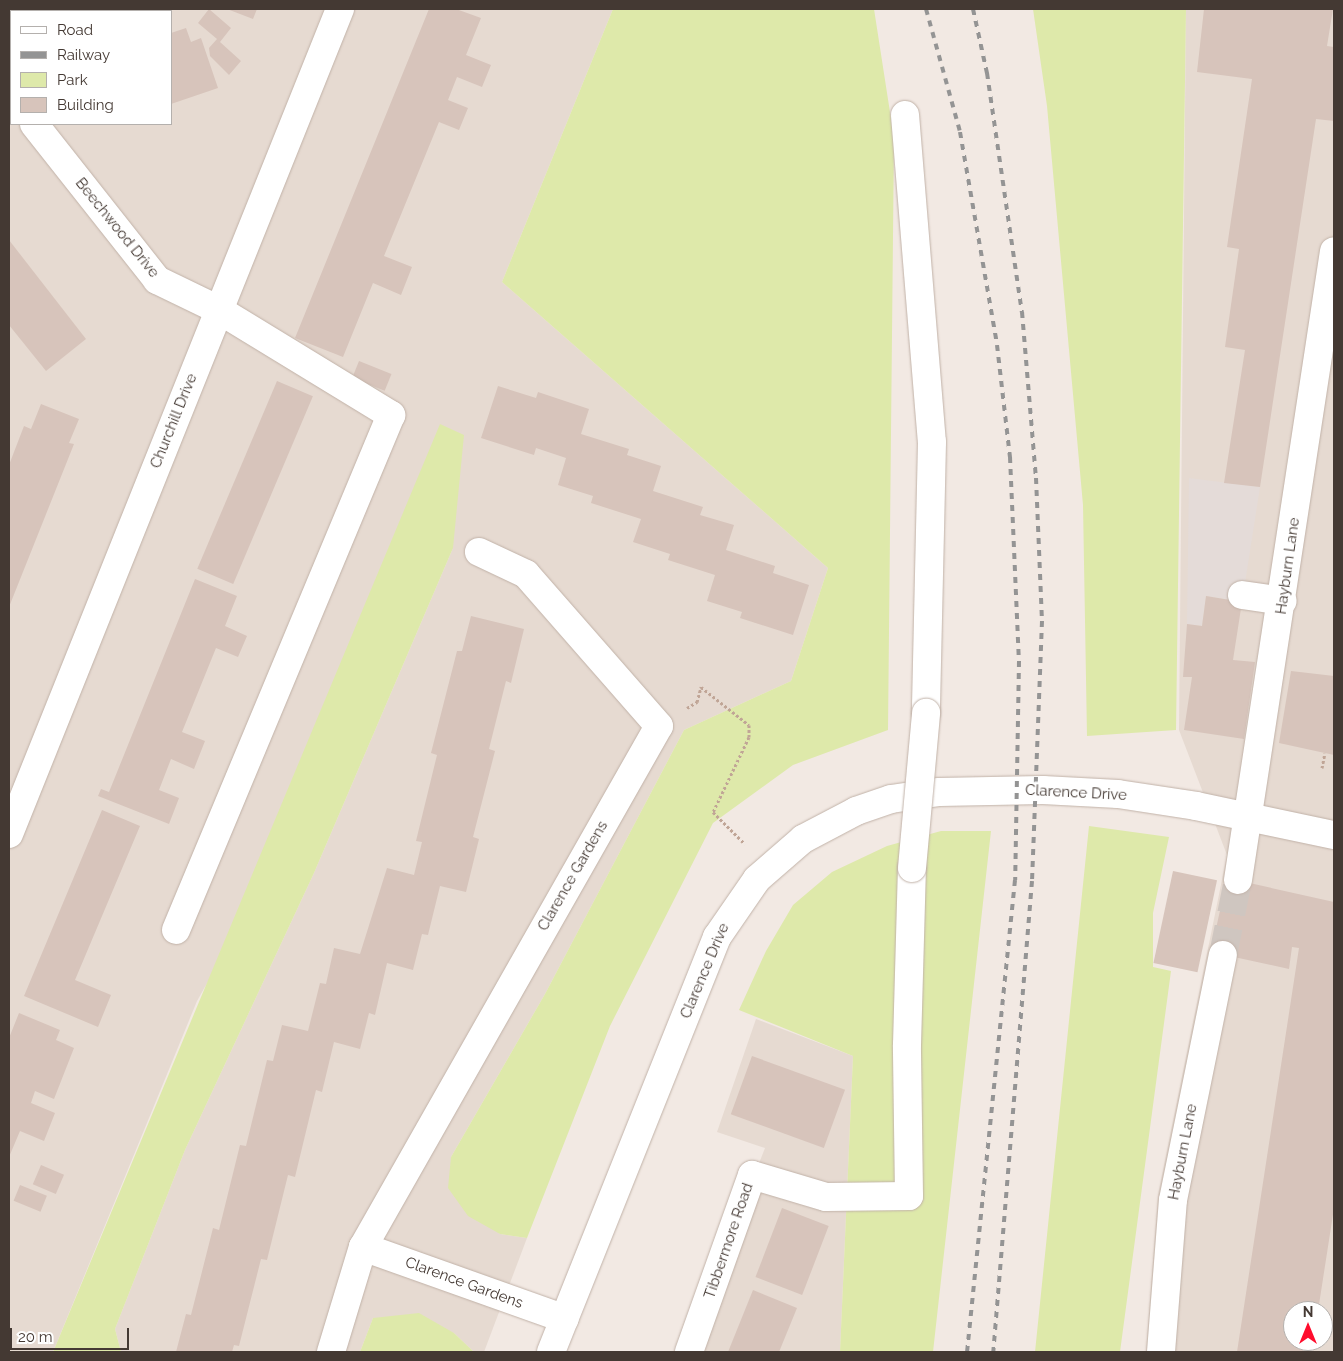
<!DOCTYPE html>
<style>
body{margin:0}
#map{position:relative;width:1343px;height:1361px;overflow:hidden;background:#f2e9e3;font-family:Raleway,sans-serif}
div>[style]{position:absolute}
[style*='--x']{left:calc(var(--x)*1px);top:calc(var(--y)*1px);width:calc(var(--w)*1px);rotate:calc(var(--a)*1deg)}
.residential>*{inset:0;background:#e6dad1}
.industrial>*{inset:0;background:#e4dbd8}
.green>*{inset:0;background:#dee9aa}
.building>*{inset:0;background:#d7c4bb;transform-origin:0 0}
.minor-tunnel>*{height:28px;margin-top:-14px;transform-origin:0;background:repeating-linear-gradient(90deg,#cfc6c0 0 28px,transparent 0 42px)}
.path>*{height:3px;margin-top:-1.5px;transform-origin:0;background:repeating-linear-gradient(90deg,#c0a596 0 2.5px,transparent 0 5px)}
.roads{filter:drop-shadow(0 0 1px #c1b2a8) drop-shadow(0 0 1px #c1b2a8)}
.minor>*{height:28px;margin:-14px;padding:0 14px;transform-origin:14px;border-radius:14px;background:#fff}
.rail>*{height:4px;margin-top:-2px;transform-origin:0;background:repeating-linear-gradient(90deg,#949494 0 6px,transparent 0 12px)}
.bridges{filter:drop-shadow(0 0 1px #c1b2a8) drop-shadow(0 0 1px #c1b2a8)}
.minor-bridge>*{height:28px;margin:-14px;padding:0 14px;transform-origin:14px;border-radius:14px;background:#fff}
span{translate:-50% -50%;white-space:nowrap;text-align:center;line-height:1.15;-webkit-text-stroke:5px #fff;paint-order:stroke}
.street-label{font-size:15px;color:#443933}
.frame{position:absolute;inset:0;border:10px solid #443933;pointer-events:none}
.legend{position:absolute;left:10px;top:10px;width:162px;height:115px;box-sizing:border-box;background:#fff;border:1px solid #b4b0ad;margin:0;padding:6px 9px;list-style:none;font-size:15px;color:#443933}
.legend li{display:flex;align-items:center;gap:10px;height:25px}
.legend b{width:25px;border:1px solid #b4b0ad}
.north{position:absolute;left:1283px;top:1301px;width:50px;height:50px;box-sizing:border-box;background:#fff;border:1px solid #b4b0ad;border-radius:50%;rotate:0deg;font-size:14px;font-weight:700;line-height:20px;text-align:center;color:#443933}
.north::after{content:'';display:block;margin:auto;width:18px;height:22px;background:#ff0d2d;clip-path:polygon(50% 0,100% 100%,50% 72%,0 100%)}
.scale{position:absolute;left:10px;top:1328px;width:119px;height:22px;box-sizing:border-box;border:2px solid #443933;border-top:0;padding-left:6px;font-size:15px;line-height:18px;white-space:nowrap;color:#443933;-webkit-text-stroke:4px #fff;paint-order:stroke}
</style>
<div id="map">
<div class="residential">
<i style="clip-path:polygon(evenodd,9px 9px,613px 9px,502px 282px,828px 568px,791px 681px,684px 730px,545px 994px,451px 1157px,500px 1234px,527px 1238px,484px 1352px,474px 1352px,454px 1333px,373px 1318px,360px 1352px,121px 1352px,115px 1329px,185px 1150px,314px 873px,453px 548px,197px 1001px,53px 1352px,9px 1352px,9px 9px,11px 11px,171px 11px,171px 124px,11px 124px,11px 11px)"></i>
<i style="clip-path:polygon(evenodd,1186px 9px,1334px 9px,1334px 1352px,1146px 1352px,1158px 1195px,1227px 855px,1179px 730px,1186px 9px,1293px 1311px,1323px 1311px,1323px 1341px,1293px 1341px,1293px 1311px)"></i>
<i style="clip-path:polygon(756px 1019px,853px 1056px,840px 1352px,686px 1352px,765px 1148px,717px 1132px)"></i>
</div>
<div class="industrial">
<i style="clip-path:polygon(1189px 478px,1260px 487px,1242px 602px,1206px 596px,1202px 626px,1187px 624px)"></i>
</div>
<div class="green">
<i style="clip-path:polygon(613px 9px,874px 9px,894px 138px,888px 730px,793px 765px,713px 823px,610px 1026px,527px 1238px,500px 1234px,468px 1216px,448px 1188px,451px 1157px,545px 994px,684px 730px,791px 681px,828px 568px,502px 282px)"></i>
<i style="clip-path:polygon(1033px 9px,1186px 9px,1176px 730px,1087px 736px,1083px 505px,1047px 106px)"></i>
<i style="clip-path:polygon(440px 424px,464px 435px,453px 548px,314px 873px,185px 1150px,115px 1329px,121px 1352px,53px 1352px)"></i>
<i style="clip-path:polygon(1089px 826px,1169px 837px,1153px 913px,1153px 967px,1171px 971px,1120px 1352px,1035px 1352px)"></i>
<i style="clip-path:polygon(941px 831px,991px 831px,933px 1352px,840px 1352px,853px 1056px,739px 1010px,766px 951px,793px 905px,832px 872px,887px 846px)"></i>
<i style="clip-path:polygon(419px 1313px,454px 1333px,474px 1352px,360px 1352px,373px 1318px)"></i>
</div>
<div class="building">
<i style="clip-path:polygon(55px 9px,109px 9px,105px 11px)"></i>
<i style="clip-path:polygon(209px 9px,231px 28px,220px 42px,241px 61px,229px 75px,210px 56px,209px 48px,217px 39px,198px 23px)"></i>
<i style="clip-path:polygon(227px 9px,257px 9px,253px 19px)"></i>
<i style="clip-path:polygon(429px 9px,456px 9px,481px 18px,466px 55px,491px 65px,482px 87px,457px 77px,448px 100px,468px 108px,459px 130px,439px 122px,384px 256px,412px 267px,401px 295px,373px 283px,343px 357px,295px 338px)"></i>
<i style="clip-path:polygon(1204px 9px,1333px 9px,1327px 46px,1334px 47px,1334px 121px,1316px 119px,1260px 487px,1224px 483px,1245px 350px,1225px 347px,1239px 249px,1227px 247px,1252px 79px,1197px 72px)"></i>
<i style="clip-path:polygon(186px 28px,191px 42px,201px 38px,218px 88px,171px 104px,171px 33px)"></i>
<i style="clip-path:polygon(9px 240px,86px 339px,46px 371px,9px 325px)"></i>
<i style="left:359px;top:361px;width:35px;height:18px;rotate:22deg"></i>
<i style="left:277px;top:381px;width:39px;height:204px;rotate:23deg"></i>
<i style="clip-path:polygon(498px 386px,536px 398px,538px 392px,589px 409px,581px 434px,629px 449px,627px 455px,661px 466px,653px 491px,703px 507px,700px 515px,734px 525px,726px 550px,775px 566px,773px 573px,809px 585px,793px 635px,740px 618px,742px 612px,707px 601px,715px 575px,668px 560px,670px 554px,633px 542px,641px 519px,591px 503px,593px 496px,558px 485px,566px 458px,536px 448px,534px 455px,481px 438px)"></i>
<i style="clip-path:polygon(41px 404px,79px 419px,69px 443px,74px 444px,9px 607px,9px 465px,24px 426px,31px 429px)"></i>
<i style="clip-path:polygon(195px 579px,237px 596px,225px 626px,247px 636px,238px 657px,216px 648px,182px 732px,205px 741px,194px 769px,171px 759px,159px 790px,179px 798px,169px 824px,98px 796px,101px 789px,109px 792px)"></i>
<i style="clip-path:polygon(1206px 596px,1242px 602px,1233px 660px,1255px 662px,1244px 739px,1184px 730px,1192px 677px,1183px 677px,1187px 624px,1202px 626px)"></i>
<i style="clip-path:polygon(471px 616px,524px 629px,511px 683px,506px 681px,489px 749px,495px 751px,473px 837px,479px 839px,466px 892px,440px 886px,428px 935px,422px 934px,413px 970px,387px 963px,375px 1015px,369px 1013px,360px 1049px,334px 1042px,322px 1092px,316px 1090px,295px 1177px,288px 1175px,267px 1260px,261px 1259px,239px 1346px,234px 1345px,232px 1352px,176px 1352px,186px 1314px,191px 1315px,213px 1228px,219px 1230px,240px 1145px,246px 1146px,267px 1060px,273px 1061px,282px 1025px,308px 1031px,320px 983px,326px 984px,334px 948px,360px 954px,387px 868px,414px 875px,422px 842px,416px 841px,437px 755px,431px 753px,457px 651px,462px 651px)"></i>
<i style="clip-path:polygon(1291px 671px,1334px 676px,1334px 755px,1279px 743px)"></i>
<i style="clip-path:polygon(102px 810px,140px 826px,75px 980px,111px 995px,98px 1027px,24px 996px)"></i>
<i style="left:1173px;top:871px;width:45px;height:94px;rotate:12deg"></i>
<i style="clip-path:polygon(1227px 878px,1334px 902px,1334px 1208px,1318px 1311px,1293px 1311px,1293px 1341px,1313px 1341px,1311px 1352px,1237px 1352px,1299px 948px,1292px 947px,1289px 969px,1211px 952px)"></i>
<i style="clip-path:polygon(19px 1013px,60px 1030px,56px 1040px,74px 1048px,54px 1099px,35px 1091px,31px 1103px,55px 1113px,44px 1141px,20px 1131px,9px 1157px,9px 1038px)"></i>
<i style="left:752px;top:1056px;width:99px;height:62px;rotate:20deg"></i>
<i style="left:41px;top:1165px;width:25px;height:21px;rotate:23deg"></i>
<i style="left:20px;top:1185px;width:29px;height:17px;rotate:22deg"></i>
<i style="left:782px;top:1208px;width:50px;height:74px;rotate:21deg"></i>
<i style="clip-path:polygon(753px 1290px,797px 1308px,779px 1352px,728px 1352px)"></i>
</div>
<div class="minor-tunnel">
<i style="--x:1223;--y:955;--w:76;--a:-78.7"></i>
</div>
<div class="path">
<i style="--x:687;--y:708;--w:12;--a:-31"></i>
<i style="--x:697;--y:702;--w:16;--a:-75"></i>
<i style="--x:701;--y:687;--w:61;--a:38.4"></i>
<i style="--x:749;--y:725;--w:12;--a:90"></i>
<i style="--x:749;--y:737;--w:83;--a:115.6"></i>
<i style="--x:713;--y:812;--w:45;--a:45"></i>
<i style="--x:1322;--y:768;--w:15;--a:-79"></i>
</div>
<div class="roads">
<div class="minor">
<i style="--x:9;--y:92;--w:4;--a:56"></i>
<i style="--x:905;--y:115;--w:328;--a:85.3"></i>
<i style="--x:932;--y:442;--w:271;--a:91.3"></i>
<i style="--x:34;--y:124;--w:199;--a:51.7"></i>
<i style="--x:157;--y:280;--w:69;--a:25.8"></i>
<i style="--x:219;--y:310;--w:202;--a:31.4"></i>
<i style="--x:391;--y:415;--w:558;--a:112.66"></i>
<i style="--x:1242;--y:595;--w:41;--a:8.3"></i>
<i style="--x:9;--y:834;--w:889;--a:-68.14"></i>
<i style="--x:1238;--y:880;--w:636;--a:-81.32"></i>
<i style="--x:363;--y:1247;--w:214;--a:19.6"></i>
<i style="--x:331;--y:1352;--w:110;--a:-73.1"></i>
<i style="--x:363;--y:1247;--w:599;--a:-60.4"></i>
<i style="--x:659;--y:726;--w:202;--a:-131.2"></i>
<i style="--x:526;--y:574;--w:52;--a:-154.9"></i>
<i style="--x:551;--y:1352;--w:447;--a:-68.2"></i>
<i style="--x:717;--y:937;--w:70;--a:-55.4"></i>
<i style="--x:757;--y:879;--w:61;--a:-41"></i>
<i style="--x:803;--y:839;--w:60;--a:-27.8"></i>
<i style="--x:856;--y:811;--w:37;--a:-19"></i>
<i style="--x:891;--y:799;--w:49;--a:-8.3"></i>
<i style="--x:939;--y:792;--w:104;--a:-1.1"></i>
<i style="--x:1043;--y:790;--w:75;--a:3.1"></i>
<i style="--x:1118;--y:794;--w:79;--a:8.7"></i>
<i style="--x:1196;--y:806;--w:141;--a:11.9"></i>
<i style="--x:689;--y:1352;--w:188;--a:-70.4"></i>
<i style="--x:752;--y:1175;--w:77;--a:16.6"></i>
<i style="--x:826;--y:1197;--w:83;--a:-0.7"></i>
<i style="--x:909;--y:1196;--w:151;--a:-90.8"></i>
<i style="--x:907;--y:1045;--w:177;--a:-88.4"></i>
<i style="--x:1161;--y:1352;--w:152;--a:-85.5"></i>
<i style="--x:1173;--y:1200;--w:250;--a:-78.5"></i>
</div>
</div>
<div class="rail">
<i style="--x:926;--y:9;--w:128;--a:74.5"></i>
<i style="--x:960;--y:132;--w:216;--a:80.1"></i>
<i style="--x:997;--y:345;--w:113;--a:83.4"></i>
<i style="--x:1010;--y:457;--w:204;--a:87.5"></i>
<i style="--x:1019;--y:661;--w:219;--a:91"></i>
<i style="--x:1015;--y:880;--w:474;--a:95.8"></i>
<i style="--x:973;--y:9;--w:66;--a:77.7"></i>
<i style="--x:987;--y:73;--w:242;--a:81.7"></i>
<i style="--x:1022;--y:312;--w:167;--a:85.2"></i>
<i style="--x:1036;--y:478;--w:143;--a:87.6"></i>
<i style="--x:1042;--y:621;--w:260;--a:92.2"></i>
<i style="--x:1032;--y:881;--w:473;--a:94.7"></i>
</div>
<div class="bridges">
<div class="minor-bridge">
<i style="--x:912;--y:868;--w:156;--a:-84.8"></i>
</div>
</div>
<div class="street-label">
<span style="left:117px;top:228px;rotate:51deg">Beechwood Drive</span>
<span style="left:174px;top:421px;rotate:-68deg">Churchill Drive</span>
<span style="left:1288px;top:566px;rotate:-82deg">Hayburn Lane</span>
<span style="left:1076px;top:793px;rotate:3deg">Clarence Drive</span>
<span style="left:573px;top:876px;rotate:-60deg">Clarence Gardens</span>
<span style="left:705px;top:971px;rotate:-67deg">Clarence Drive</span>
<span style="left:1183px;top:1152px;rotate:-79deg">Hayburn Lane</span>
<span style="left:729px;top:1241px;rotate:-71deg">Tibbermore Road</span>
<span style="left:464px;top:1283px;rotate:20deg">Clarence Gardens</span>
</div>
<div class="frame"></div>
<ul class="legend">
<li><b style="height:6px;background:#fff"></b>Road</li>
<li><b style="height:6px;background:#949494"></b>Railway</li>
<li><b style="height:14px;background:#dee9aa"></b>Park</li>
<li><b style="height:14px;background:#d7c4bb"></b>Building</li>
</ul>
<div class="north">N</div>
<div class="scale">20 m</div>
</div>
